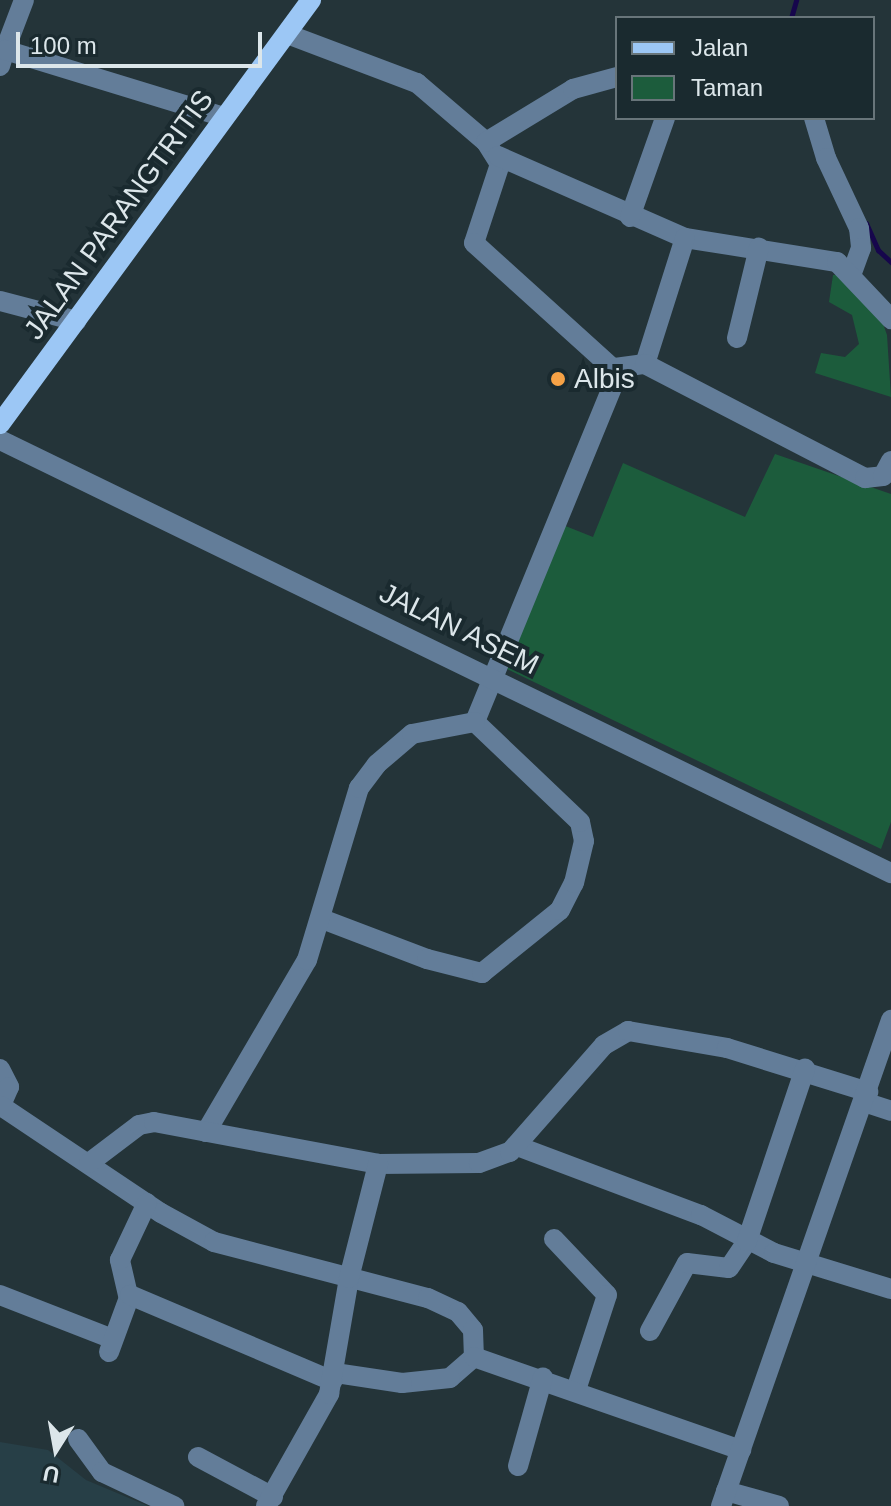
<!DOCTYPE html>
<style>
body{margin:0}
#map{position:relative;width:891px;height:1506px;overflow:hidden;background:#243439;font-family:Arial,sans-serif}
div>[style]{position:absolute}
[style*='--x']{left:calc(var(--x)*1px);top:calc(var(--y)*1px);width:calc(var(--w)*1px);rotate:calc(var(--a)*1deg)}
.built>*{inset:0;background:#273f47}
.green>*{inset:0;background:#1c5c3c}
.stream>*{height:5px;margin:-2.5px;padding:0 2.5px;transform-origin:2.5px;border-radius:2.5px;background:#16064c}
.minor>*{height:20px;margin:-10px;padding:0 10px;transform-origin:10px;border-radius:10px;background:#637d99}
.major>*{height:20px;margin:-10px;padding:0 10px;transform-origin:10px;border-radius:10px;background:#9cc7f5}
.dots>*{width:22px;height:22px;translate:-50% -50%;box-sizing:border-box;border:4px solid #1a2a2f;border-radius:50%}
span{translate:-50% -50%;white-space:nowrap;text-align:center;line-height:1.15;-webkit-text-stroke:8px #1a2a2f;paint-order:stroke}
.street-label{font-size:28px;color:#dce6ea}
.poi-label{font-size:28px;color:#dce6ea}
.left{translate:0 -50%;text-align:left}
.legend{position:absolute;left:615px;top:16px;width:260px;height:104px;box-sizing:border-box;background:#1a2a2f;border:2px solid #68757a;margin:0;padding:10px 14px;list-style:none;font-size:24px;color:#dce6ea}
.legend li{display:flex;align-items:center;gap:16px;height:40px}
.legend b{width:40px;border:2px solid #68757a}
.north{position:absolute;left:16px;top:1410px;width:80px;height:80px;-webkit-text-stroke:6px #1a2a2f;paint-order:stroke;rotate:191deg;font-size:22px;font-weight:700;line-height:32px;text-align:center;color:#dce6ea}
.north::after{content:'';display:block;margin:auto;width:28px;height:36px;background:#dce6ea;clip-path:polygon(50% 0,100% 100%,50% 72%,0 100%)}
.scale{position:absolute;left:16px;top:32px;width:246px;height:36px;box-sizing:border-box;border:4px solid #dce6ea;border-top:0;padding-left:10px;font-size:24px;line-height:28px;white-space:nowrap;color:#dce6ea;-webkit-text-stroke:6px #1a2a2f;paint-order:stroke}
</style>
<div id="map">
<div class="built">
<i style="clip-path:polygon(0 1442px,48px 1450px,86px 1480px,148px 1506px,0 1506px)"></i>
</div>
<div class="green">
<i style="clip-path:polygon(833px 275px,843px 275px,879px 312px,887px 335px,891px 397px,815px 373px,821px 353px,845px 357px,859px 344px,852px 315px,829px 302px)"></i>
<i style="clip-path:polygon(775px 454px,891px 494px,891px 822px,881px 849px,507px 669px,563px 525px,593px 537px,623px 463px,745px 517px)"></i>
</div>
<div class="stream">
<i style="--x:791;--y:18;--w:19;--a:-74"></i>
<i style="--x:866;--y:223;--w:30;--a:66"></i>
<i style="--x:878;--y:250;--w:18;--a:43"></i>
</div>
<div class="minor">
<i style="--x:287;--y:34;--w:139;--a:20.7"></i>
<i style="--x:417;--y:83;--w:91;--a:40.5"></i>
<i style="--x:486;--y:142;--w:26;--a:58"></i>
<i style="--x:500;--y:164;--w:83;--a:108.2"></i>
<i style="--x:474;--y:243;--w:194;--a:42.1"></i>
<i style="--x:618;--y:373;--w:377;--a:112.3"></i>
<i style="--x:0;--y:49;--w:5;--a:11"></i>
<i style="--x:5;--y:50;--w:53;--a:-69.2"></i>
<i style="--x:0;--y:66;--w:17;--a:-73"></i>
<i style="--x:5;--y:50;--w:229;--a:17"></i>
<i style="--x:814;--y:118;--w:42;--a:73.3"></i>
<i style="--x:826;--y:158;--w:77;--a:64.8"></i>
<i style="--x:859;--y:228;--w:20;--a:84"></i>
<i style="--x:861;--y:248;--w:27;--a:110"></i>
<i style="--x:486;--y:142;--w:102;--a:-31.3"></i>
<i style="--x:573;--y:89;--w:46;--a:-15.3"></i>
<i style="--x:498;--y:156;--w:204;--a:23.7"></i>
<i style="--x:685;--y:238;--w:154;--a:9"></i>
<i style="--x:837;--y:262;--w:79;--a:46.5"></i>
<i style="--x:630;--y:217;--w:105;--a:-70.5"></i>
<i style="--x:0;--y:301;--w:79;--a:14.7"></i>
<i style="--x:737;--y:338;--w:93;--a:-76.3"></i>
<i style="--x:645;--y:364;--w:132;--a:-72.4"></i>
<i style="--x:615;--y:368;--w:30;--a:-8"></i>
<i style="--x:645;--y:364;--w:248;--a:27.4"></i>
<i style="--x:865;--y:478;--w:18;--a:-6"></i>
<i style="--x:883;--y:476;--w:17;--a:-62"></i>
<i style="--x:0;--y:440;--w:991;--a:25.92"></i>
<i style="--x:322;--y:919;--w:112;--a:20.9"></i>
<i style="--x:427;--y:959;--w:57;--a:14.3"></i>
<i style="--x:482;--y:973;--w:100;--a:-38.9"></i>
<i style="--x:560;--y:910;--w:30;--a:-63"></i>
<i style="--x:574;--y:883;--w:43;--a:-76.6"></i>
<i style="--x:584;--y:841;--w:19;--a:-102"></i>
<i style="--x:580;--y:822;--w:145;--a:-136.4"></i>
<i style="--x:0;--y:1069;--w:20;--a:63"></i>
<i style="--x:9;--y:1087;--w:22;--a:114"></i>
<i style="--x:864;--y:1102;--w:28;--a:18"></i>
<i style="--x:1;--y:1106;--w:192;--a:33.8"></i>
<i style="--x:161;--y:1213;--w:60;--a:28.7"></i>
<i style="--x:214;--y:1242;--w:221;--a:14.7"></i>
<i style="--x:428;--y:1298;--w:33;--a:25"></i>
<i style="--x:458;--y:1312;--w:23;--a:50"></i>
<i style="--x:473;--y:1330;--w:27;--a:88"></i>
<i style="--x:474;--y:1357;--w:32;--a:139"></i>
<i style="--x:450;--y:1378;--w:48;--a:174.1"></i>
<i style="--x:402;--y:1383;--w:68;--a:-171.5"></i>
<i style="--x:206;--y:1132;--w:199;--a:-59.6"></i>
<i style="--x:307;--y:960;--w:180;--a:-73.2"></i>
<i style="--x:359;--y:788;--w:30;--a:-53"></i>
<i style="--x:377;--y:764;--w:46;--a:-40.6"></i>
<i style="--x:412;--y:734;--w:64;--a:-10.8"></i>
<i style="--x:517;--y:1146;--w:197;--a:20.6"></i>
<i style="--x:701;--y:1215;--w:82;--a:27.5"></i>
<i style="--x:774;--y:1253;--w:122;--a:17.1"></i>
<i style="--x:89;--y:1163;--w:63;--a:-37.2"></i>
<i style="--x:139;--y:1125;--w:15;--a:-11"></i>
<i style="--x:154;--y:1122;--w:228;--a:10.6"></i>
<i style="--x:378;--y:1164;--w:101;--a:-0.6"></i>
<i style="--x:479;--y:1163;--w:33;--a:-20"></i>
<i style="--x:510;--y:1152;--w:142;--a:-48.7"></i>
<i style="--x:604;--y:1045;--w:28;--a:-30"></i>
<i style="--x:628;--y:1031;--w:100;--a:9.7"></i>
<i style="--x:727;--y:1048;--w:148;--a:17.3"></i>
<i style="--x:554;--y:1239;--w:77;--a:46.6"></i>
<i style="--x:607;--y:1295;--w:100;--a:108.1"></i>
<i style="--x:0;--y:1295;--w:121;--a:21.3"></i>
<i style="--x:128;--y:1295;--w:36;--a:-103"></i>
<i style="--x:120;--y:1260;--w:63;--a:-64.7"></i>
<i style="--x:650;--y:1331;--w:77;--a:-61.4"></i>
<i style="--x:687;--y:1263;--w:42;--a:6.8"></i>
<i style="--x:729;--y:1268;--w:32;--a:-56"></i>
<i style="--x:747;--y:1241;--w:182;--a:-71.4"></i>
<i style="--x:109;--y:1352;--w:61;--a:-69.8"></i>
<i style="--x:130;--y:1295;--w:220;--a:23"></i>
<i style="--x:474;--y:1357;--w:283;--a:19.2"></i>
<i style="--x:78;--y:1439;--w:41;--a:54"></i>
<i style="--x:102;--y:1472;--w:80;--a:25.3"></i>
<i style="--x:198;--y:1457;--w:85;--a:28.1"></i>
<i style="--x:518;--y:1466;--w:92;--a:-74.3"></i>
<i style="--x:726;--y:1491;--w:55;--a:15.8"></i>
<i style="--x:266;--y:1506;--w:129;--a:-60.6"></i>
<i style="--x:329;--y:1394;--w:118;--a:-80.2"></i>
<i style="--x:349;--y:1278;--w:118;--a:-75.7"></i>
<i style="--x:721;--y:1506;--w:515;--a:-70.72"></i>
</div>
<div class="major">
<i style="--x:0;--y:424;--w:526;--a:-53.74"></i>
</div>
<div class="dots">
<i style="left:558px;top:379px;background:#f6a246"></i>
</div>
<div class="street-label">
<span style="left:119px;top:215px;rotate:-54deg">JALAN PARANGTRITIS</span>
<span style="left:459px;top:629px;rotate:26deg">JALAN ASEM</span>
</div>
<div class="poi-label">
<span class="left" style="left:574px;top:379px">Albis</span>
</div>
<ul class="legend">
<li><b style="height:10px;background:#9cc7f5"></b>Jalan</li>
<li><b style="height:22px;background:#1c5c3c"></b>Taman</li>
</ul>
<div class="north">U</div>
<div class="scale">100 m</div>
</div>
